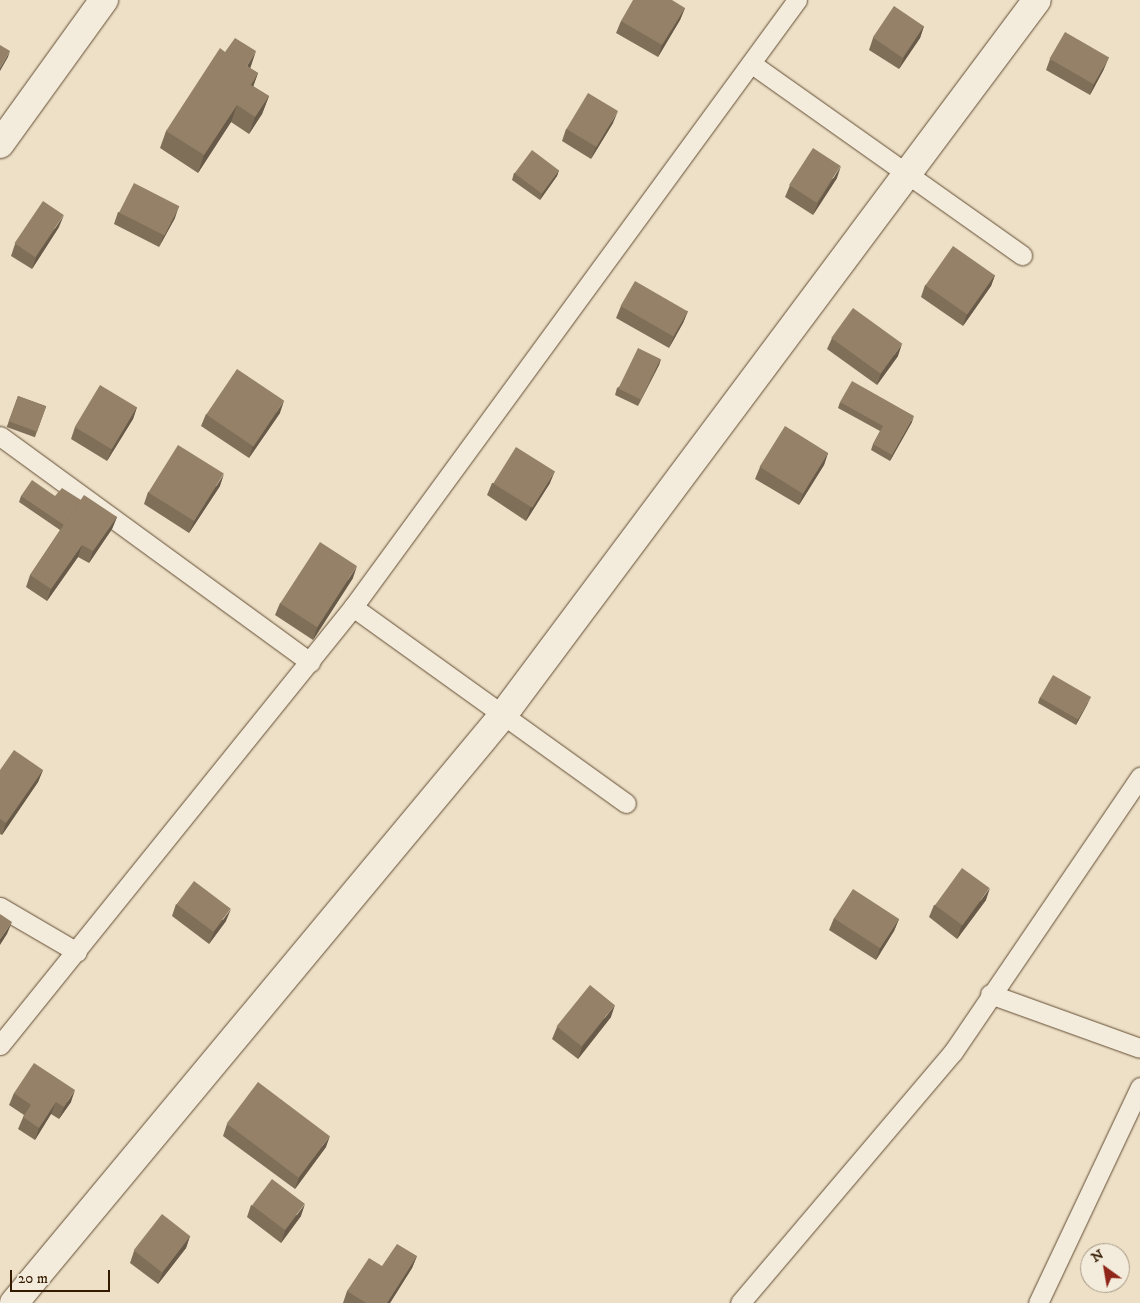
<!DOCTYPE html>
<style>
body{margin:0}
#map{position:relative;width:1140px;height:1303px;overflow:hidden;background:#ede0c7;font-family:"IM FELL DW Pica",serif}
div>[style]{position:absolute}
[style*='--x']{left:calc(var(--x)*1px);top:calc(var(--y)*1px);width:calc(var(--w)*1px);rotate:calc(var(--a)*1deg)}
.roads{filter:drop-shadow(0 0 1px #624c32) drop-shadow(0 0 1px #624c32)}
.lane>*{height:19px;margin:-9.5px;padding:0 9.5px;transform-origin:9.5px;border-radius:9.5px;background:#f3ebdb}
.street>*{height:28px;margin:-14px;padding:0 14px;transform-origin:14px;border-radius:14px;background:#f3ebdb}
.wall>*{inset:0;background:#7f6f59;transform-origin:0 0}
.shaded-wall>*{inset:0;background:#685a48}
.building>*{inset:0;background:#948167;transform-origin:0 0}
span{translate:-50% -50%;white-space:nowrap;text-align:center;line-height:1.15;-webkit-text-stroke:5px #f3ebdb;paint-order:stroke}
.north{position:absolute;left:1080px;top:1243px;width:50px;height:50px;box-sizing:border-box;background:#f3ebdb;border:1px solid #a79883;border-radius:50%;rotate:328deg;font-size:14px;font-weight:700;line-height:20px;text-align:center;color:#341b00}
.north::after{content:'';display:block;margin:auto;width:18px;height:22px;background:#8f2418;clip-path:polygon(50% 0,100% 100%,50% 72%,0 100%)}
.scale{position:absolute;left:10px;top:1270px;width:100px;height:22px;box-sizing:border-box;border:2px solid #341b00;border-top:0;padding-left:6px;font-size:15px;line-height:18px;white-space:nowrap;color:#341b00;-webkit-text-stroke:4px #f3ebdb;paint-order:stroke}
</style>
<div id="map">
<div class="roads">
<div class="lane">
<i style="--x:752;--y:64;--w:331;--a:35.3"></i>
<i style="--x:0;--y:436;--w:384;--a:36.1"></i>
<i style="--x:353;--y:607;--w:336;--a:35.7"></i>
<i style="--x:0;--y:907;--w:89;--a:30.3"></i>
<i style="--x:990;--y:994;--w:159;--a:19.8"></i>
<i style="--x:0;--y:1045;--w:563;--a:-51.13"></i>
<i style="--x:353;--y:607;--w:752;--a:-53.82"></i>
<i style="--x:740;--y:1303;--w:329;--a:-49.7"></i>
<i style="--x:953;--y:1052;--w:333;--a:-55.8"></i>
<i style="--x:1038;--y:1303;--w:239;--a:-64.7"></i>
</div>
<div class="street">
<i style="--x:0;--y:144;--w:178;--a:-54.2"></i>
<i style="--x:14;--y:1303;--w:765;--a:-50.25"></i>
<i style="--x:503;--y:715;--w:892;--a:-53.25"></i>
</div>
</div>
<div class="wall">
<i style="clip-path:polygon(685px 8px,680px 20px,658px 57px,616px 33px,621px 21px)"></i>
<i style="clip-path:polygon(924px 26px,920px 38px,899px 69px,869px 50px,873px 38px)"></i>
<i style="clip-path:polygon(1050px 59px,1104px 69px,1090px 95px,1046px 70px)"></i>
<i style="clip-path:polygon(250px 68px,258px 73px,253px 86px,269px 96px,262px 114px,249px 134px,231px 122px,198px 173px,160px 148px,166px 131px)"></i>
<i style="clip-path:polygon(613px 123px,591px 159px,562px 141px,566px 129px)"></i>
<i style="clip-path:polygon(559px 170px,557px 176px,540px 200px,512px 180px,514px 173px)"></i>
<i style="clip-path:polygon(837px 178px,813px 215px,785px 197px,790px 185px)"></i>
<i style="clip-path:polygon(118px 212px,175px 218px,159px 247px,114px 224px)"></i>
<i style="clip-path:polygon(59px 227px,32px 269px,11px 256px,15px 244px)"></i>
<i style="clip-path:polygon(995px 275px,991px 286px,963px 326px,921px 297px,925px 285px)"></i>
<i style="clip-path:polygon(621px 306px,688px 311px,683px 323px,669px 348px,616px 318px)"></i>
<i style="clip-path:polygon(832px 338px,898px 356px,877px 385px,827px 349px)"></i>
<i style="clip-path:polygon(661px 359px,659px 365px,638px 406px,615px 395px,617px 388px)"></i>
<i style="left:18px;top:396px;width:30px;height:33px;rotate:20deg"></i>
<i style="clip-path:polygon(840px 402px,912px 422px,890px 461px,871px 450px,873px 444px,880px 431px,838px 408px)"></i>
<i style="clip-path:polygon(137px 407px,133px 419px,107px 461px,71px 439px,75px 427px)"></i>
<i style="clip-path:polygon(280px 413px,249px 458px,201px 426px,206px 414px)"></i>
<i style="clip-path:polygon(828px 453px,824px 465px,799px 505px,755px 479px,760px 467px)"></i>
<i style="clip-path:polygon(492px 483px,550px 483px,526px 521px,487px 495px)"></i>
<i style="clip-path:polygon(220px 486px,189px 533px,144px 504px,148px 492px)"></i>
<i style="clip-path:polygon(21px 496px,55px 496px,81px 500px,117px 517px,112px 529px,89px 563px,78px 557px,47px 601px,26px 587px,30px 575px,60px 530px,19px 502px)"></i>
<i style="clip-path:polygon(353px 578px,313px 640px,275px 615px,280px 603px)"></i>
<i style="clip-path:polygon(1040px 697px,1088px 703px,1076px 725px,1038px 703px)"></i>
<i style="clip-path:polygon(0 770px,43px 770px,38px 782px,2px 835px,0 834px)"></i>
<i style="clip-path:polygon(986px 900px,957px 939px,929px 917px,934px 905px)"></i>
<i style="clip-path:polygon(176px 904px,226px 921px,209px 944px,172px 916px)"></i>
<i style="clip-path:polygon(834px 918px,899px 919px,894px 931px,876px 960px,829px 930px)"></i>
<i style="clip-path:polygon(611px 1017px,578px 1059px,552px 1039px,557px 1027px)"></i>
<i style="clip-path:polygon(14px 1093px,71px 1102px,59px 1119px,51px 1114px,35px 1140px,18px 1129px,24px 1115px,9px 1105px)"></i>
<i style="clip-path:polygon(227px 1124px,326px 1147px,295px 1189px,223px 1136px)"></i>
<i style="clip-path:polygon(251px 1205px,301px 1216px,281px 1243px,247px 1217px)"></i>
<i style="clip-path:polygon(190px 1236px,186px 1248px,158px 1284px,130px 1263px,134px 1251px)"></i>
<i style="clip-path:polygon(417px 1256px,412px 1268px,390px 1303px,343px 1303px,347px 1291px)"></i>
</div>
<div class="shaded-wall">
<i style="clip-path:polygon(685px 8px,680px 20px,658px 57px,662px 45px)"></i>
<i style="clip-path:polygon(924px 26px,920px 38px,899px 69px,904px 57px)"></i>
<i style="clip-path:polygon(10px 51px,8px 57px,0 71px,0 68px)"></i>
<i style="clip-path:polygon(256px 51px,250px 69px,247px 66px)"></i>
<i style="clip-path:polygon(1109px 57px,1104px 69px,1090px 95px,1094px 83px)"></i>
<i style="clip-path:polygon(258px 73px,252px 90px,251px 85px)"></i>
<i style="clip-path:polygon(269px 96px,262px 114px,249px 134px,255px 117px)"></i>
<i style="clip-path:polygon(237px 105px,231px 122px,198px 173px,204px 155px)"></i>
<i style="clip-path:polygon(618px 111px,613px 123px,591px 159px,596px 147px)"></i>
<i style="clip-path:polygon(841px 166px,837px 178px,813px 215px,818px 203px)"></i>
<i style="clip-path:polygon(559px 170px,557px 176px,540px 200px,542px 194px)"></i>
<i style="clip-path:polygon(179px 206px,175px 218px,159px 247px,164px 235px)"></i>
<i style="clip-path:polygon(64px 215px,59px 227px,32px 269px,36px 257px)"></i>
<i style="clip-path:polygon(995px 275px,991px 286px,963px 326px,967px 314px)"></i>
<i style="clip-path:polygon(688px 311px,683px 323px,669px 348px,674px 336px)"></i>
<i style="clip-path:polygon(902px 344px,898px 356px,877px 385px,881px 373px)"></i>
<i style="clip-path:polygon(661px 359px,659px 365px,638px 406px,641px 400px)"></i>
<i style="clip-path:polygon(284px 401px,280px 413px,249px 458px,253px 446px)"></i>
<i style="clip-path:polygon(137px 407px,133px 419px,107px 461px,112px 449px)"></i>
<i style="clip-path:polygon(914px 416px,912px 422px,890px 461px,892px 455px)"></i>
<i style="clip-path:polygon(828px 453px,824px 465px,799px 505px,803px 494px)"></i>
<i style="clip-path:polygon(555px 471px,550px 483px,526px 521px,530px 509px)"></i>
<i style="clip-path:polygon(224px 474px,220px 486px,189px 533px,194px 521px)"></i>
<i style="clip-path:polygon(117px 517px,112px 529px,89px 563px,93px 551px)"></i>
<i style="clip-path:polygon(82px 545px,78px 557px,47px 601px,51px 589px)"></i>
<i style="clip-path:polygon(357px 566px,353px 578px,313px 640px,317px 628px)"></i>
<i style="clip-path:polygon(1091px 697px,1088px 703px,1076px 725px,1078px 719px)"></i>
<i style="clip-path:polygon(43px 770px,38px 782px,2px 835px,6px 823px)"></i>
<i style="clip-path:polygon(990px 888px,986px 900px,957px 939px,961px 927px)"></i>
<i style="clip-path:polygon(231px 909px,226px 921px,209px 944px,214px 932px)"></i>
<i style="clip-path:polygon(899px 919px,894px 931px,876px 960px,880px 948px)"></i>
<i style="clip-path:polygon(12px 922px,7px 934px,0 945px,0 939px)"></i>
<i style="clip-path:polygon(615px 1005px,611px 1017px,578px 1059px,582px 1047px)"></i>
<i style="clip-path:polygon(75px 1090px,71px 1102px,59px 1119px,64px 1107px)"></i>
<i style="clip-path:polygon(56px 1102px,51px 1114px,35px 1140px,39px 1128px)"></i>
<i style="clip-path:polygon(330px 1136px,326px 1147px,295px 1189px,299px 1177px)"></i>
<i style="clip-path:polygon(305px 1204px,301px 1216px,281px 1243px,285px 1231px)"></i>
<i style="clip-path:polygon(190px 1236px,186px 1248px,158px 1284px,163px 1272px)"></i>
<i style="clip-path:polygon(417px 1256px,412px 1268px,390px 1303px,387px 1303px)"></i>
</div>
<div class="building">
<i style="clip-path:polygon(633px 0,672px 0,685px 8px,662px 45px,621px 21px)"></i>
<i style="left:894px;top:6px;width:36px;height:38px;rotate:34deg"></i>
<i style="left:1065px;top:32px;width:51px;height:31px;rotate:30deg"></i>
<i style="clip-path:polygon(235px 38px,256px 51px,247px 66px,258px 73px,251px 85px,269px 96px,255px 117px,237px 105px,204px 155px,166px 131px,220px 48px,225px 52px)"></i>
<i style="clip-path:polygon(0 45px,10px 51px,0 68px)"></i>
<i style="left:588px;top:93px;width:35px;height:42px;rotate:31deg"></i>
<i style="left:813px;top:148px;width:33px;height:44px;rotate:33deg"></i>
<i style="left:532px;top:150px;width:34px;height:29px;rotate:37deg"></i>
<i style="left:134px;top:183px;width:51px;height:33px;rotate:27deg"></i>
<i style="left:43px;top:201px;width:25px;height:51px;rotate:34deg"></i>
<i style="left:953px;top:246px;width:51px;height:48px;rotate:35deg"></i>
<i style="left:635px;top:281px;width:61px;height:29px;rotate:30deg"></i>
<i style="left:853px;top:308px;width:61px;height:37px;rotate:36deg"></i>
<i style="left:638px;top:348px;width:25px;height:45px;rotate:26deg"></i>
<i style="left:237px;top:369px;width:57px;height:55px;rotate:34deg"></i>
<i style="clip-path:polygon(852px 381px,914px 416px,892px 455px,873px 444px,883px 426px,840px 402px)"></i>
<i style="left:100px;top:385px;width:43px;height:49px;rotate:31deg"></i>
<i style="left:18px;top:396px;width:30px;height:27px;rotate:20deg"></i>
<i style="left:785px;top:426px;width:51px;height:48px;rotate:32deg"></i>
<i style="left:178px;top:445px;width:54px;height:56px;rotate:32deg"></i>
<i style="left:516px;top:447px;width:46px;height:43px;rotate:32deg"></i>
<i style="clip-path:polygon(32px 480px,55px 496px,62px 488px,81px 500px,64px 525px,21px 496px)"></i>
<i style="clip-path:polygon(84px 495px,117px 517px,93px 551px,82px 545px,51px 589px,30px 575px)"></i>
<i style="left:320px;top:542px;width:44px;height:73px;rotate:33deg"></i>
<i style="left:1053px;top:675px;width:44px;height:26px;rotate:30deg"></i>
<i style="clip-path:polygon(14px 750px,43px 770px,6px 823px,0 819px,0 770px)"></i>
<i style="left:962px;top:868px;width:34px;height:46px;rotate:36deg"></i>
<i style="left:194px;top:881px;width:46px;height:29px;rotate:37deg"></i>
<i style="left:853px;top:889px;width:55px;height:35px;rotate:33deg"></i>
<i style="clip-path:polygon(0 914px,12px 922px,0 939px)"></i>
<i style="left:590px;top:985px;width:32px;height:53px;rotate:39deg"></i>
<i style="clip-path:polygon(34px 1063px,75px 1090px,64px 1107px,56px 1102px,39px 1128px,23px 1117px,31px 1105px,14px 1093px)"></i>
<i style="left:258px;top:1082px;width:90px;height:52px;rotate:37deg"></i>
<i style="left:272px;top:1179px;width:41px;height:33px;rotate:37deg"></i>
<i style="left:162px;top:1214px;width:36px;height:46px;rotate:38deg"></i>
<i style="clip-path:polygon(397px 1244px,417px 1256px,387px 1303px,366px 1303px,347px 1291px,369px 1258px,382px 1266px)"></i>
</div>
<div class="north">N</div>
<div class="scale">20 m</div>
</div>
